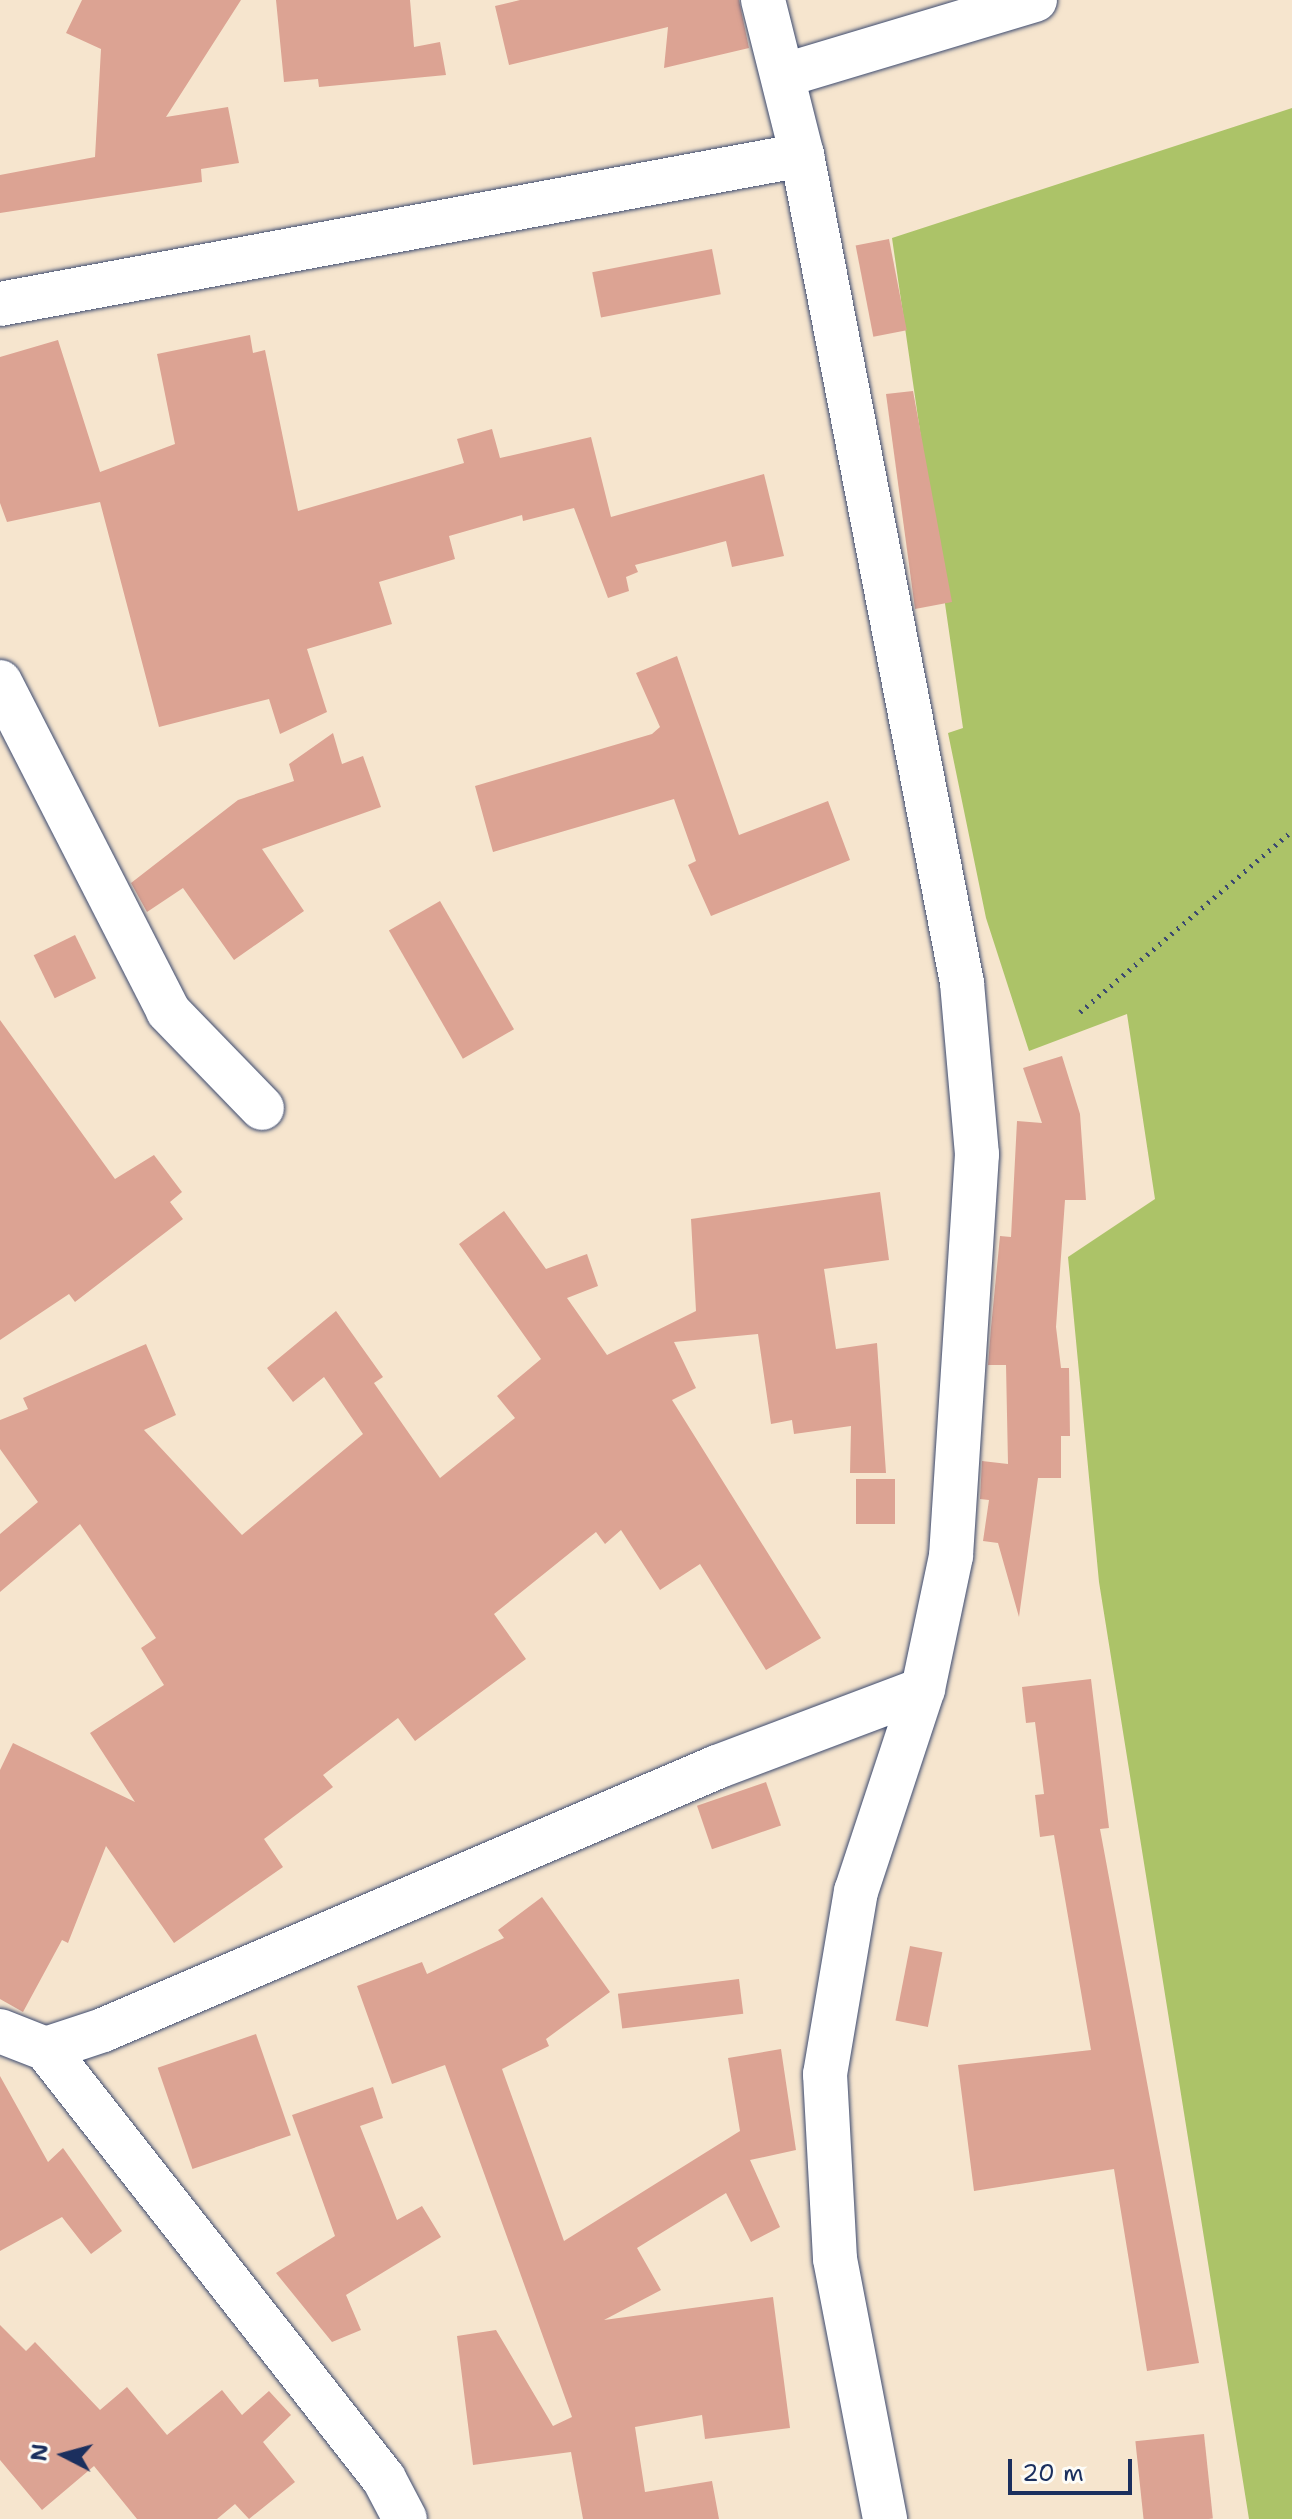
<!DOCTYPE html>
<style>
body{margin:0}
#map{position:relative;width:1292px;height:2519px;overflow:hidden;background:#f6e5ce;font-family:"Shantell Sans",sans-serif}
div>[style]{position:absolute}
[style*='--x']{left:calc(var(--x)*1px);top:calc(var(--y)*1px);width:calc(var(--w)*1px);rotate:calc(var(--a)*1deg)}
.green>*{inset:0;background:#acc368}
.building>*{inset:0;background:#dca393;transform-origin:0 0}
.path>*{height:5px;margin-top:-2.5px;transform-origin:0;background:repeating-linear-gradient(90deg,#3c4a6f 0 2px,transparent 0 8px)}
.roads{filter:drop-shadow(0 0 2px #3c4a6f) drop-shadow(0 0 2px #3c4a6f)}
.street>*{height:44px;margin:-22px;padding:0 22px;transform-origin:22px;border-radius:22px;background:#fff}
span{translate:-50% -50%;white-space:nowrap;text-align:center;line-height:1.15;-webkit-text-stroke:8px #fdfcf7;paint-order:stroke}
.north{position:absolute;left:24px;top:2415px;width:80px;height:80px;-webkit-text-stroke:6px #fdfcf7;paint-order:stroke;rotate:276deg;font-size:22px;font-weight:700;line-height:32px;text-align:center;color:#1b2f5e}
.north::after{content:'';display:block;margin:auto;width:28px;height:36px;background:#1b2f5e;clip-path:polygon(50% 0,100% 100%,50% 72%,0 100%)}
.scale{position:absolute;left:1008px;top:2459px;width:124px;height:36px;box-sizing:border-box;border:4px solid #1b2f5e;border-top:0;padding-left:10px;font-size:24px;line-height:28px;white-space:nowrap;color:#1b2f5e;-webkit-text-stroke:6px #fdfcf7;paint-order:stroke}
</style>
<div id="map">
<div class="green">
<i style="clip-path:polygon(1292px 108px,1292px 2519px,1249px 2519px,1099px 1582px,1068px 1257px,1155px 1199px,1127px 1014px,1029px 1051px,986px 918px,948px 733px,963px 728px,892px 238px)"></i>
</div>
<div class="building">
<i style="clip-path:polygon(82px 0,241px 0,166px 117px,228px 107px,239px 163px,201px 169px,202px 182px,0 213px,0 175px,95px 157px,101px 49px,66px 33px)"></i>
<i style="clip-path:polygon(276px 0,410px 0,414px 47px,440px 42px,446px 75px,319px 87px,318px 79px,284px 82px)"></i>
<i style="clip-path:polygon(520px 0,739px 0,749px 48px,664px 68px,668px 27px,509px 65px,495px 6px)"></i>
<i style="left:889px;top:239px;width:93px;height:34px;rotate:79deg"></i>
<i style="left:712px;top:249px;width:46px;height:122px;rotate:79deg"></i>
<i style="clip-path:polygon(250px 335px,253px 353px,265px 350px,298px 511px,464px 463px,457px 439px,492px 429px,500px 458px,591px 437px,611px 517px,764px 474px,784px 556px,732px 567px,726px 541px,635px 565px,638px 572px,626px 577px,629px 591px,608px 598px,574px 508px,523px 521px,522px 515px,449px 536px,455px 559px,379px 582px,392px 624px,307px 649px,327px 712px,280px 734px,269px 699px,159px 727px,100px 502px,7px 522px,0 503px,0 357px,58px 340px,100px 472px,175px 444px,157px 354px)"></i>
<i style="clip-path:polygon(913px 391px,952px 602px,915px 609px,886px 394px)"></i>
<i style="clip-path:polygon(677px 656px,739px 835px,828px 801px,850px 860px,711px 916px,688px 865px,696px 861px,674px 799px,493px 852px,475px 786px,652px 734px,660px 727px,636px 673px)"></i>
<i style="clip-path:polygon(333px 733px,342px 764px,363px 756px,381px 807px,262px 849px,304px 911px,234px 960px,183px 888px,147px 912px,131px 883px,238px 800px,294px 781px,289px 764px)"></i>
<i style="left:440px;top:901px;width:148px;height:59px;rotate:60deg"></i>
<i style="left:75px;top:935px;width:48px;height:46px;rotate:64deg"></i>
<i style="clip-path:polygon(0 1020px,115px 1179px,154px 1155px,182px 1192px,170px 1202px,183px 1219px,75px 1302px,69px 1294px,0 1340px)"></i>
<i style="clip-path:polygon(1062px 1056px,1080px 1114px,1086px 1200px,1065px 1200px,1056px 1327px,1061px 1368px,1069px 1368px,1070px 1436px,1061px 1436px,1061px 1478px,1038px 1478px,1019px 1617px,998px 1543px,983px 1541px,989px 1500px,980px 1499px,982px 1461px,1008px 1464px,1006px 1365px,988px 1365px,991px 1328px,1000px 1236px,1011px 1237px,1017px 1121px,1042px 1123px,1023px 1068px)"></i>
<i style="clip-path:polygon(880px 1192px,889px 1260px,824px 1269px,836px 1349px,877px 1343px,886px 1473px,850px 1473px,851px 1426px,794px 1434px,792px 1420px,771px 1424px,758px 1334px,674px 1342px,696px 1388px,672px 1400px,821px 1638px,766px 1670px,700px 1564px,660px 1590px,621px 1530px,605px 1544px,596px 1532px,494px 1614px,526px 1659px,415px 1741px,398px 1718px,323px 1775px,333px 1787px,264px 1839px,283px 1867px,174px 1943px,106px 1846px,68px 1943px,62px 1940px,23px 2012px,0 1999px,0 1770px,13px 1743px,135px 1802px,90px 1733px,164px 1685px,141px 1648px,156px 1638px,80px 1524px,0 1592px,0 1534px,38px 1502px,0 1449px,0 1420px,28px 1409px,23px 1398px,146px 1344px,176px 1415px,144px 1430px,242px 1535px,363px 1434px,324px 1377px,293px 1402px,267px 1368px,336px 1311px,383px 1377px,374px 1383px,440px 1478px,515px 1418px,497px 1396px,541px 1359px,459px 1244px,504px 1211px,546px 1269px,587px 1254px,598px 1286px,567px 1298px,607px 1355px,696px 1311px,691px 1219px)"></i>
<i style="left:856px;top:1479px;width:39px;height:45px"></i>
<i style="clip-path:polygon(1091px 1679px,1109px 1828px,1100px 1829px,1199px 2363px,1147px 2371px,1114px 2169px,974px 2191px,958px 2065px,1091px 2050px,1054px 1835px,1040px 1837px,1035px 1795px,1044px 1794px,1035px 1722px,1026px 1723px,1022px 1687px)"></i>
<i style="left:766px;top:1782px;width:46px;height:73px;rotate:71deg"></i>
<i style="clip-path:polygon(542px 1897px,610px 1992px,546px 2039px,549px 2046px,502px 2069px,564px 2241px,740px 2131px,728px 2058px,781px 2049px,796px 2150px,750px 2160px,780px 2227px,751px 2242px,726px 2193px,637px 2248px,661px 2290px,604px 2320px,773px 2297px,790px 2428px,705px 2439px,702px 2415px,635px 2427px,645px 2492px,712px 2481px,719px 2519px,583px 2519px,571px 2452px,473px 2465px,457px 2336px,496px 2330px,553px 2426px,572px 2417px,445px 2065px,392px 2084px,357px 1986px,422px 1962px,427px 1974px,504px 1938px,498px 1930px)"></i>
<i style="left:910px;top:1946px;width:33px;height:76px;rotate:11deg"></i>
<i style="left:739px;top:1979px;width:35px;height:122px;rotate:83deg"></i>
<i style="left:256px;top:2034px;width:107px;height:104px;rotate:71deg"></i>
<i style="clip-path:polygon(0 2076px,48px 2162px,63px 2148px,122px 2231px,91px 2254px,62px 2217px,0 2251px)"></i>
<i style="clip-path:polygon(373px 2087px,383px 2118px,360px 2126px,397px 2220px,422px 2206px,441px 2237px,346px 2295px,361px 2330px,332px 2342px,276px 2273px,335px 2236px,292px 2115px)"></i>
<i style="clip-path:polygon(0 2325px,26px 2351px,35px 2342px,100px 2410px,127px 2387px,167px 2435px,222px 2390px,242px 2415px,269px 2391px,291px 2415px,263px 2442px,295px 2482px,249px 2519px,235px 2504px,217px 2519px,137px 2519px,94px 2466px,42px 2510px,0 2460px)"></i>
<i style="left:1204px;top:2434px;width:85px;height:69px;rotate:84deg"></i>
</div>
<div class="path">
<i style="--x:1080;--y:1012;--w:279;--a:-40.5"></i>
</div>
<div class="roads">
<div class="street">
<i style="--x:763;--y:0;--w:160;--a:75.9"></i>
<i style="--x:802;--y:155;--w:843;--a:79.06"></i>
<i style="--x:962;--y:983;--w:172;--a:85"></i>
<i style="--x:977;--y:1154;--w:403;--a:93.7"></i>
<i style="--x:951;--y:1556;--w:136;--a:101.9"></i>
<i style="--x:923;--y:1689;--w:213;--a:108.3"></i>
<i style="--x:856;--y:1891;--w:186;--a:99.6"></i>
<i style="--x:825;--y:2074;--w:185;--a:86.9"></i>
<i style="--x:835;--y:2259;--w:265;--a:79.1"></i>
<i style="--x:785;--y:75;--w:261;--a:-16.7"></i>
<i style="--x:0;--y:304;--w:816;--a:-10.52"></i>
<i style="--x:0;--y:682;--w:369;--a:62.9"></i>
<i style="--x:168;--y:1011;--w:135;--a:45.9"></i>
<i style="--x:0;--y:2031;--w:49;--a:21.4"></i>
<i style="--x:46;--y:2049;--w:60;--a:-18.4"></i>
<i style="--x:103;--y:2030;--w:668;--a:-23.19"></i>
<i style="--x:717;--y:1767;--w:220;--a:-20.7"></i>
<i style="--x:46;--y:2049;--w:547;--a:51.83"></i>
<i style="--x:384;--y:2479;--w:45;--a:62.3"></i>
</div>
</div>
<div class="north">N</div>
<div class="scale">20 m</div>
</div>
